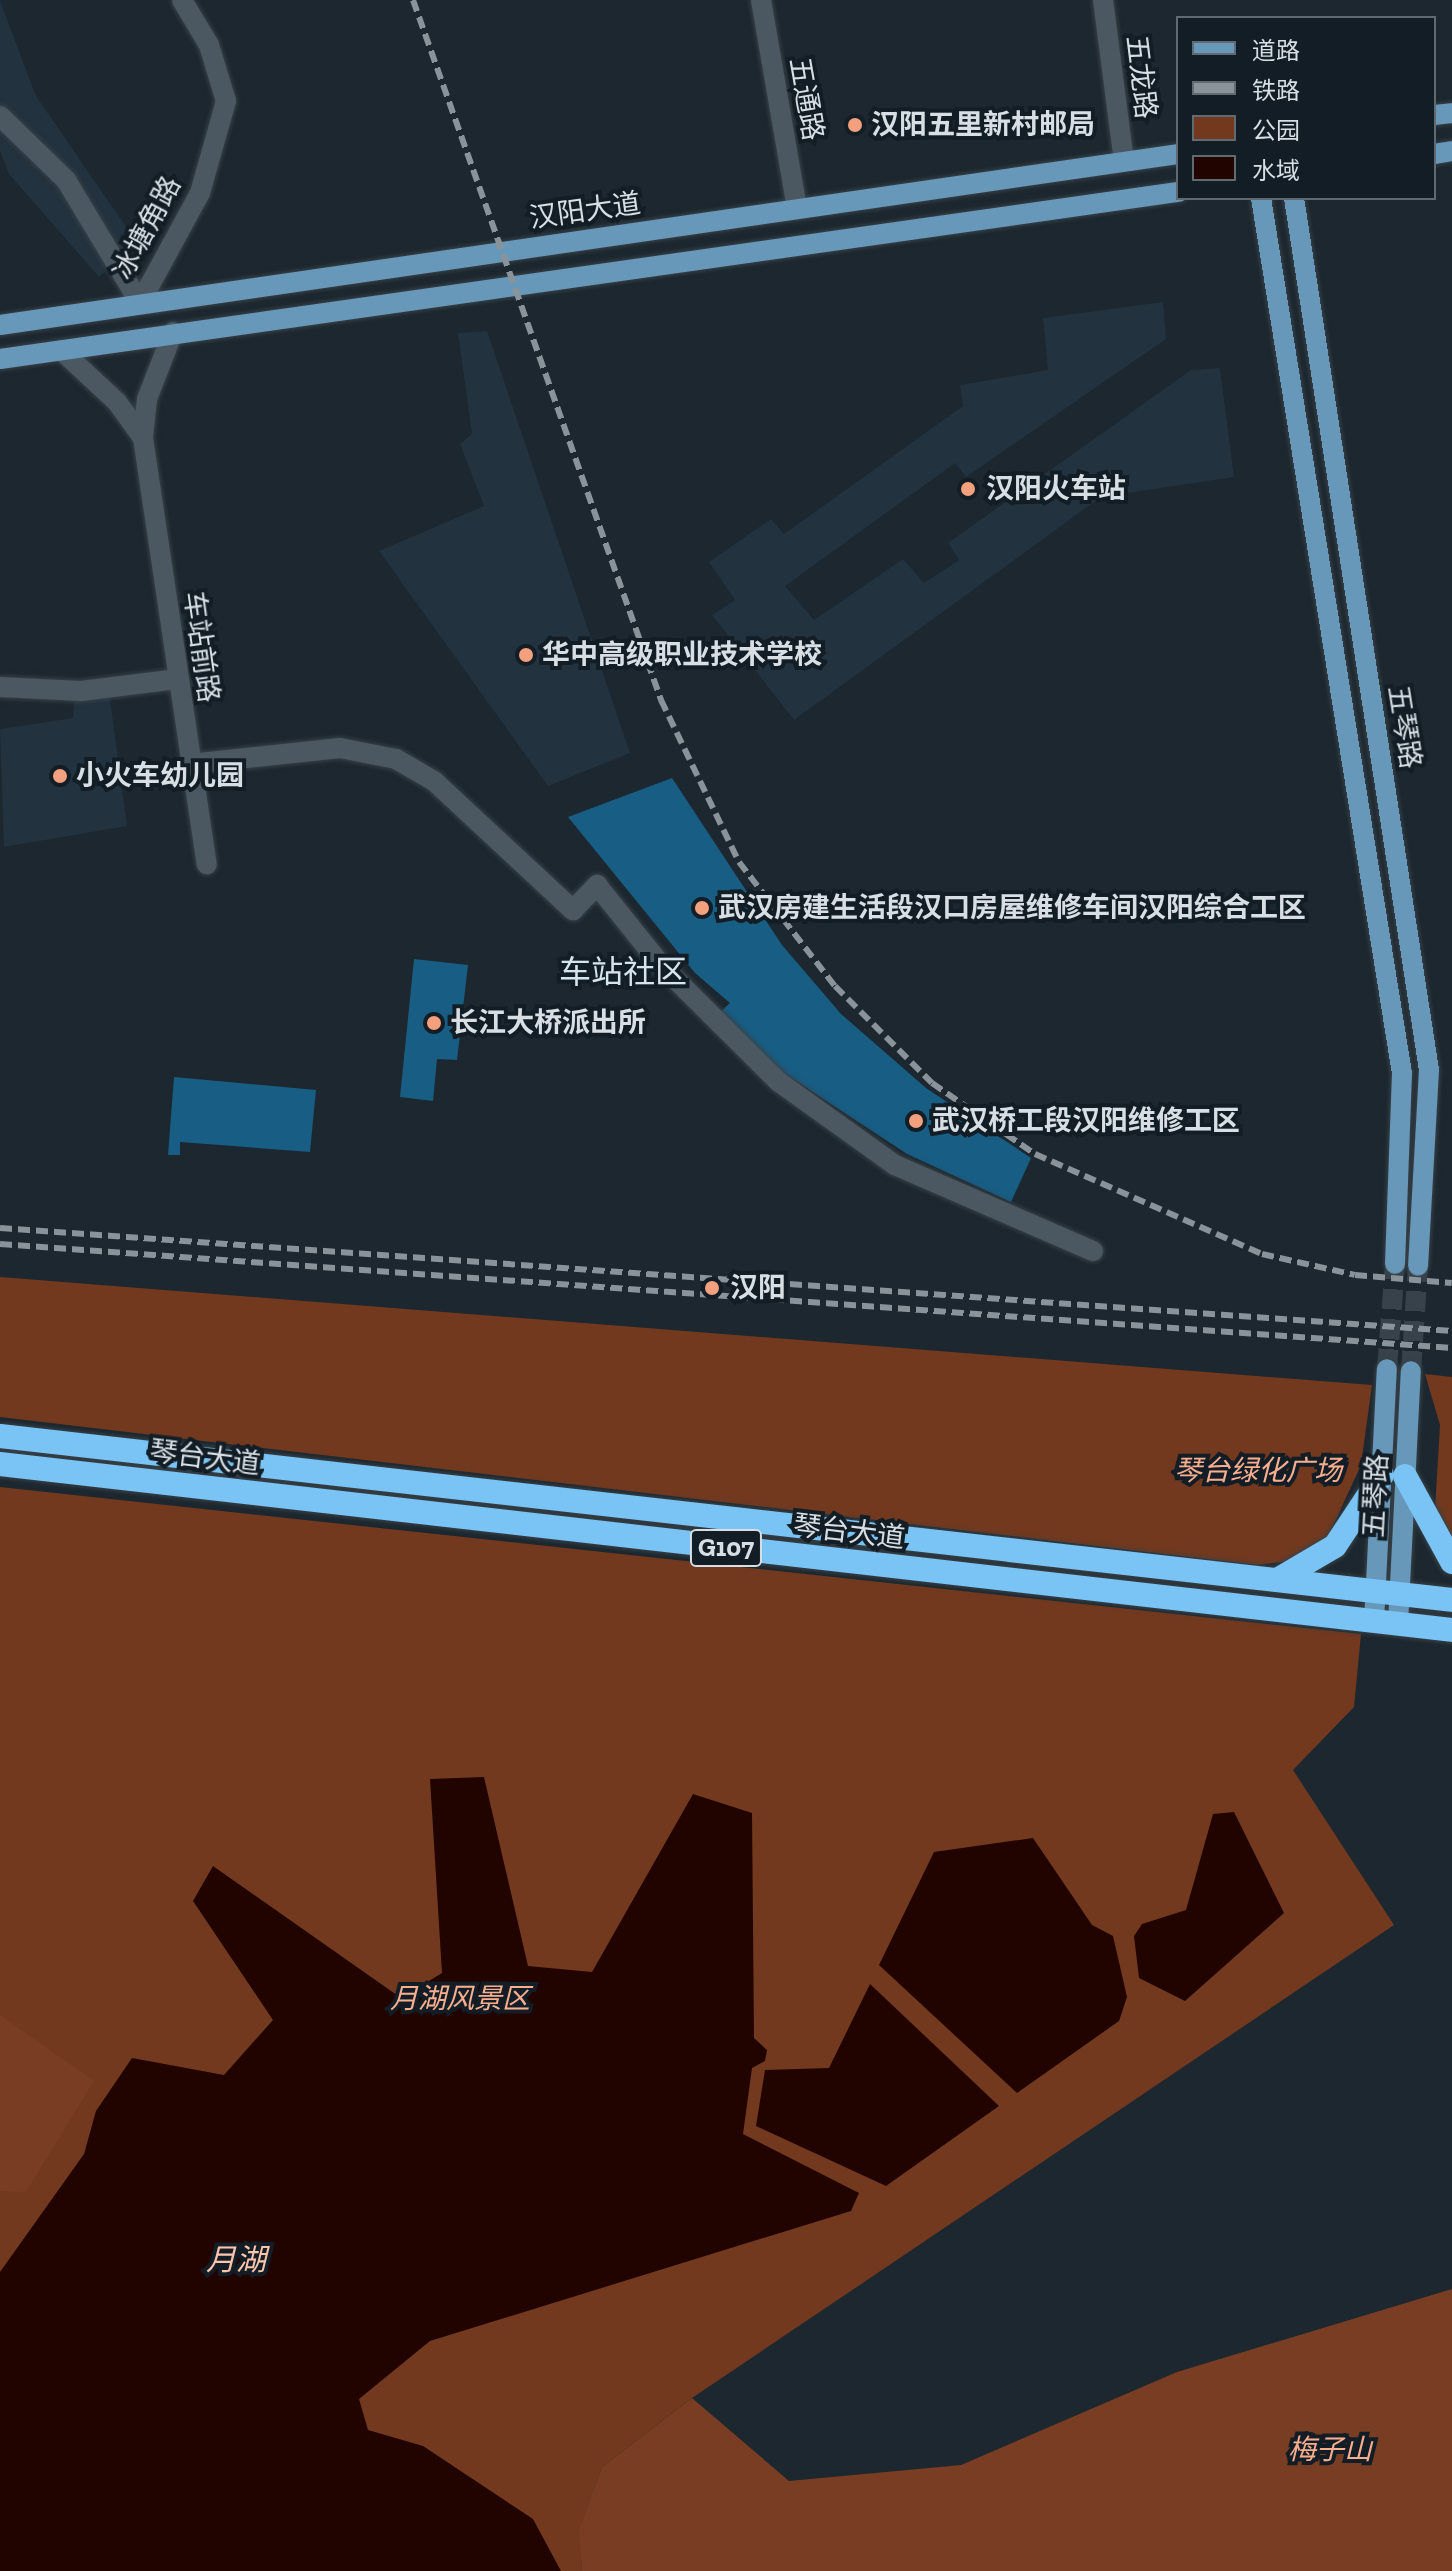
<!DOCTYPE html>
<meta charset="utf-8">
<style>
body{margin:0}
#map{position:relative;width:1452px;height:2571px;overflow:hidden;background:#1c272f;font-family:"Zilla Slab","Noto Sans SC",serif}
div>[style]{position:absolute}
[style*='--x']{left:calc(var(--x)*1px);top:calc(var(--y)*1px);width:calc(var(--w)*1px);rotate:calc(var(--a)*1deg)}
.built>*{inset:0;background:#22323e}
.green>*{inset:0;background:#72391f}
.forest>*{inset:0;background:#793d23}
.water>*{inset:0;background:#210400}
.building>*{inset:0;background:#185d84}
.major-tunnel>*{height:20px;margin-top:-10px;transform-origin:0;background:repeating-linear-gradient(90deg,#38424a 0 20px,transparent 0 30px)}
.roads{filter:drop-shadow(0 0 2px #384147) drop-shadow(0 0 2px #384147)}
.minor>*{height:20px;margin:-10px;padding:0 10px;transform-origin:10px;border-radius:10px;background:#4c5861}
.major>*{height:20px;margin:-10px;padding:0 10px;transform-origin:10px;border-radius:10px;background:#6798ba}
.highway>*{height:24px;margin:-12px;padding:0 12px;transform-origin:12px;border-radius:12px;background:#79c3f5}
.rail>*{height:6px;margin-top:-3px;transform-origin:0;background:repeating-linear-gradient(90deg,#8b939a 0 12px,transparent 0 18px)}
.dots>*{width:22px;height:22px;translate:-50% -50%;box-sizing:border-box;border:4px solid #121d25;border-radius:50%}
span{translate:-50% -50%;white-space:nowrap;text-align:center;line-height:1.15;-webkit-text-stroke:8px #121d25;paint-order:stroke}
.shield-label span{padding:2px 6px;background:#121d25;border:2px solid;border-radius:6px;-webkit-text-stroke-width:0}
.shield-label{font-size:26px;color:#d7dee4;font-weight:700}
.street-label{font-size:28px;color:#d7dee4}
.poi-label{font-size:28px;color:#d7dee4;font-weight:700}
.left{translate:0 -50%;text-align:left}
.park-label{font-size:28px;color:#f9ae8f;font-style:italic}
.water-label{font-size:30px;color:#fdc4ac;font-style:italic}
.quarter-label{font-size:32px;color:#d5e4ee}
.legend{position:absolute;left:1176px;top:16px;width:260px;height:184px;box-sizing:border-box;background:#121d25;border:2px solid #616a71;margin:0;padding:10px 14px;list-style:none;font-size:24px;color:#d7dee4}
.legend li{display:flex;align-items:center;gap:16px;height:40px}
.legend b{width:40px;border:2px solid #616a71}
</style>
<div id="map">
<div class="built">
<i style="clip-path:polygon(0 1px,36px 96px,138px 244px,99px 277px,9px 174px,0 151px)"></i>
<i style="clip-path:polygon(1163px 302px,1166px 339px,966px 477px,955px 463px,785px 586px,814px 620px,903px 559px,924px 583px,959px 560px,948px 543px,1191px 370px,1220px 368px,1234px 477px,1101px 497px,794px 720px,712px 615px,735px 600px,709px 562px,771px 519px,784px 534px,963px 406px,960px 385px,1048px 370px,1043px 318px)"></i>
<i style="clip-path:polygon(487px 331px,630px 753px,548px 786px,379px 551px,484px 506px,460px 444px,472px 434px,458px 333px)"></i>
<i style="clip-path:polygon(109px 692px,127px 826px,4px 847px,0 729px,73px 718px,74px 699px)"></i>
</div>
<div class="green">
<i style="clip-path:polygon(0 1277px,1372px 1385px,1361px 1465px,1328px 1537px,1290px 1561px,1257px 1565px,0 1417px)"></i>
<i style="clip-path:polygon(1425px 1374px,1452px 1377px,1452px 1545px,1435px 1509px,1440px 1425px)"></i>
<i style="clip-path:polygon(0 1487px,1361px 1634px,1354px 1707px,1293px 1770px,1394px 1925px,692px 2398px,602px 2467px,580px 2529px,582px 2571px,0 2571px)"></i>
</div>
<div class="forest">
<i style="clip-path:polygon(0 2015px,94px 2081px,26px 2192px,0 2191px)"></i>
<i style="clip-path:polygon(1452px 2289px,1452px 2571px,582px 2571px,579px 2530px,602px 2467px,692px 2398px,789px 2481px,961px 2465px,1177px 2372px)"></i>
</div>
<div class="water">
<i style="clip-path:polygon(484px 1777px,528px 1966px,592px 1972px,693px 1794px,752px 1813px,754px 2038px,767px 2050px,765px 2061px,752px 2068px,743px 2134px,859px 2193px,851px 2211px,430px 2341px,359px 2399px,368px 2430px,423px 2446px,533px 2519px,561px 2571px,0 2571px,0 2272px,84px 2154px,96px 2111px,132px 2058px,224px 2075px,273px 2020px,193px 1901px,213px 1866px,401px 1998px,442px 1973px,430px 1779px)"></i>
<i style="clip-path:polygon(1234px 1812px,1284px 1913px,1185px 2001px,1139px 1978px,1134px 1936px,1142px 1924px,1186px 1910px,1213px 1814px)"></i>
<i style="clip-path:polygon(1033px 1838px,1092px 1925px,1113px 1936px,1127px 1997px,1119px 2021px,1017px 2093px,879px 1965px,934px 1852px)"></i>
<i style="clip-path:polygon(870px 1984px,999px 2106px,886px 2186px,756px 2126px,765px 2070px,829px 2068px)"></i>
</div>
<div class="building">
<i style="clip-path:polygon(672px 778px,782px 945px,841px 1014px,926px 1088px,1031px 1158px,1011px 1202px,907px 1154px,781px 1071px,719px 1013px,730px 1003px,695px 973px,568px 817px)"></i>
<i style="clip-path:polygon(414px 959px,468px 965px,457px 1060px,437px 1059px,433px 1101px,400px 1097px)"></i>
<i style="clip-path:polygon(174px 1077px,316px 1090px,310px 1152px,180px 1142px,180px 1155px,168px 1155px)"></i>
</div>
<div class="major-tunnel">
<i style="--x:1387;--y:1369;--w:105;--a:-85.6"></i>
<i style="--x:1411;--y:1371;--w:105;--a:-86.2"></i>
</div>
<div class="roads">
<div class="minor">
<i style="--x:761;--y:0;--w:212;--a:80.2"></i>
<i style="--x:1103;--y:0;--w:162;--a:82.6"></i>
<i style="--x:0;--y:116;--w:92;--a:44.1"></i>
<i style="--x:66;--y:180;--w:144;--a:59"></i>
<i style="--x:140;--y:303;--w:125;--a:-61.4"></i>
<i style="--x:200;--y:193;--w:96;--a:-74.2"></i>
<i style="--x:226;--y:101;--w:59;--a:-106.9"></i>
<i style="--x:209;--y:45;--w:52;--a:-121"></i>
<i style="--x:173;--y:332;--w:72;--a:111.2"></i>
<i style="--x:147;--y:399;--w:39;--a:96"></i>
<i style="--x:143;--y:438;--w:431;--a:81.5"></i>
<i style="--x:61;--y:350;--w:76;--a:42.9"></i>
<i style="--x:117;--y:402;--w:44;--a:54.2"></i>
<i style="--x:0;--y:687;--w:81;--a:2.8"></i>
<i style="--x:81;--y:691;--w:98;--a:-7.1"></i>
<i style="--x:190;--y:764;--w:151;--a:-6.1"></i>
<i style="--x:340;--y:748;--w:57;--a:11.1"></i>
<i style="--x:396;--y:759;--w:44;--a:30.1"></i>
<i style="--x:434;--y:781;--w:190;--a:42.9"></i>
<i style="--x:573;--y:910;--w:35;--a:-46"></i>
<i style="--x:597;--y:885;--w:102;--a:51.3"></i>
<i style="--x:661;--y:965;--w:166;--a:44.8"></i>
<i style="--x:779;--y:1082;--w:143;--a:35.6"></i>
<i style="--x:895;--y:1165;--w:216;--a:23.5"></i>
</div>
<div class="major">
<i style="--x:1434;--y:115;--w:18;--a:-6"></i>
<i style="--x:1434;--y:154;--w:18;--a:-9"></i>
<i style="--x:1261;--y:198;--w:886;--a:80.85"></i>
<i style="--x:1402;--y:1073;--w:191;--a:92.1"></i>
<i style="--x:1294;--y:198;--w:882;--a:81.2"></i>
<i style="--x:1429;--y:1070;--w:196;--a:93.2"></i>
<i style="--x:0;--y:325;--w:1190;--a:-8.26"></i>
<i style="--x:0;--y:359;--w:1190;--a:-8.07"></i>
<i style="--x:1374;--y:1622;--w:253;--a:-87.1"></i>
<i style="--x:1398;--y:1624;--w:253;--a:-87.1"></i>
</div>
<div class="highway">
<i style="--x:0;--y:1436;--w:1461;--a:6.44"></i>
<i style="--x:0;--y:1464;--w:1461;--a:6.52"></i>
<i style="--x:1405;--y:1476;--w:98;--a:61.3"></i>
<i style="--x:1277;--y:1580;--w:67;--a:-30.4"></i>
<i style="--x:1335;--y:1546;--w:85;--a:-56.5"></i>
</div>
</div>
<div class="rail">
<i style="--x:413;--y:0;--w:743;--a:70.49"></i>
<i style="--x:661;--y:700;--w:180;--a:64.3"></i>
<i style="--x:739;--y:862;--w:157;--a:52.3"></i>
<i style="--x:835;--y:986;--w:137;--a:45"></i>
<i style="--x:932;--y:1083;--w:125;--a:34.6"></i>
<i style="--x:1035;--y:1154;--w:248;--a:23.8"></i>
<i style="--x:1262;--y:1254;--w:95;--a:12.7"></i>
<i style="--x:1355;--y:1275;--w:97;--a:4.7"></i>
<i style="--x:0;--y:1228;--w:1456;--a:4.06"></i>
<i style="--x:0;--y:1244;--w:1456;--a:4.1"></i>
</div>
<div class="dots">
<i style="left:855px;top:125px;background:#f2a07e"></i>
<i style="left:968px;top:489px;background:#f2a07e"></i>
<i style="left:526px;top:655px;background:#f2a07e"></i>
<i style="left:60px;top:776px;background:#f2a07e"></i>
<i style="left:702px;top:908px;background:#f2a07e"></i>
<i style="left:434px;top:1023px;background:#f2a07e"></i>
<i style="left:916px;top:1121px;background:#f2a07e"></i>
<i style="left:712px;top:1288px;background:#f2a07e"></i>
</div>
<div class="shield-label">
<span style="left:726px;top:1548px">G107</span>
</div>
<div class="street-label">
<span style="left:1141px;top:77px;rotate:83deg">五龙路</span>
<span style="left:806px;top:99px;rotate:80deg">五通路</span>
<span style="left:585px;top:211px;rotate:-8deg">汉阳大道</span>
<span style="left:147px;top:228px;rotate:-62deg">冰塘角路</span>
<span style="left:201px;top:647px;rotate:82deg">车站前路</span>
<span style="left:1404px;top:727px;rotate:81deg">五琴路</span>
<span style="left:205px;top:1458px;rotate:7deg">琴台大道</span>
<span style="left:1376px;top:1496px;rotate:-87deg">五琴路</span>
<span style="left:849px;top:1532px;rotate:7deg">琴台大道</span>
</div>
<div class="poi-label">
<span class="left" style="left:871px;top:125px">汉阳五里新村邮局</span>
<span class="left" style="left:986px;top:489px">汉阳火车站</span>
<span class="left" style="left:542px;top:655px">华中高级职业技术学校</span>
<span class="left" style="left:76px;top:776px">小火车幼儿园</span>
<span class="left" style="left:718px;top:908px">武汉房建生活段汉口房屋维修车间汉阳综合工区</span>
<span class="left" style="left:450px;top:1023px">长江大桥派出所</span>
<span class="left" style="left:932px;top:1121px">武汉桥工段汉阳维修工区</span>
<span class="left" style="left:730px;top:1288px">汉阳</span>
</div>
<div class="park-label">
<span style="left:1258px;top:1471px">琴台绿化广场</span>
<span style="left:460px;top:1999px">月湖风景区</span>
<span style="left:1330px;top:2450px">梅子山</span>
</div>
<div class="water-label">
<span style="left:236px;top:2260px">月湖</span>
</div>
<div class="quarter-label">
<span style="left:623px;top:972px">车站社区</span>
</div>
<ul class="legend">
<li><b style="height:10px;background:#6798ba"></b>道路</li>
<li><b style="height:10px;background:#8b939a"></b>铁路</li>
<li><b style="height:22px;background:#72391f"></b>公园</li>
<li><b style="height:22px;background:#210400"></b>水域</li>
</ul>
</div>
